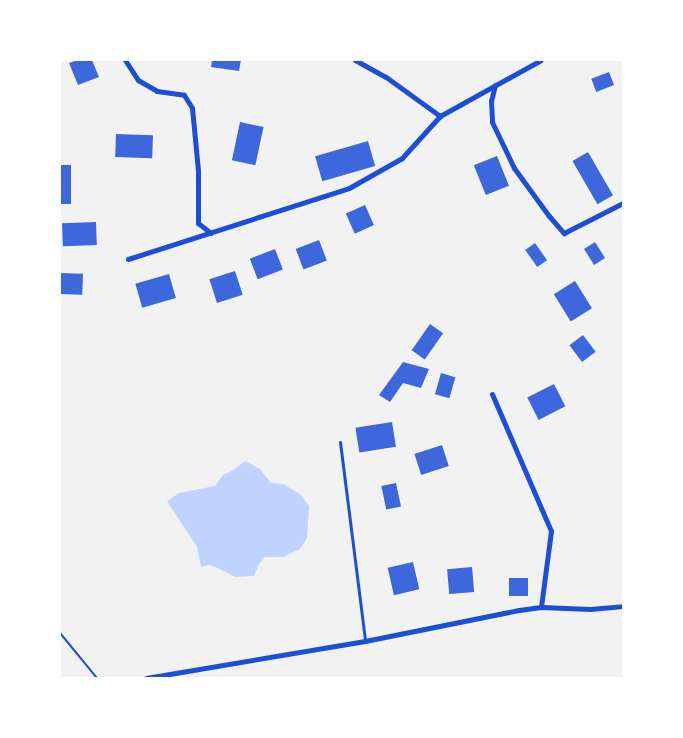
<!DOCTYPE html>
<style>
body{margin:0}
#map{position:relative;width:683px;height:738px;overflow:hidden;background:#f2f2f2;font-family:"Noto Sans",sans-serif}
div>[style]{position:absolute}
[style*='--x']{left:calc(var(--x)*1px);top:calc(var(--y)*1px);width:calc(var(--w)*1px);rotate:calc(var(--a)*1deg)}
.water>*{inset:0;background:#bfd3fe}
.building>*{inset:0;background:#3d67dc;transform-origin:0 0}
.path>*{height:2px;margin:-1px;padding:0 1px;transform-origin:1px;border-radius:1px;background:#1d4ed8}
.service>*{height:3px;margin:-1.5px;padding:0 1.5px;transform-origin:1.5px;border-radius:1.5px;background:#1d4ed8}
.minor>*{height:5px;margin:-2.5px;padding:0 2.5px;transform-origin:2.5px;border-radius:2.5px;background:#1d4ed8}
span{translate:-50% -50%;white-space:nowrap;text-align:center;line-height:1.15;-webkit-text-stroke:5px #fff;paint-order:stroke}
.frame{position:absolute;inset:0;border:61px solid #fff;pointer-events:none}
</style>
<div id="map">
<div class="water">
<i style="clip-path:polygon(245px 461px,260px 469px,271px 483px,283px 484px,300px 494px,309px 506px,307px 538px,300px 549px,283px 557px,265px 557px,259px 564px,254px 576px,235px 577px,218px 568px,209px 565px,201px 567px,197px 547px,167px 501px,179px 493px,215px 486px,223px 475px,232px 471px)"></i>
</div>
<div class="building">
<i style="clip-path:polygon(78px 60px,92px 60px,99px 77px,78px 85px,69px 63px)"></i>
<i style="clip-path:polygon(212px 60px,241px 60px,239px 71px,211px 67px)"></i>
<i style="left:609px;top:72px;width:14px;height:19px;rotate:69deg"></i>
<i style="left:240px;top:122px;width:24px;height:39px;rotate:12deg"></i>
<i style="left:116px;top:134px;width:37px;height:23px;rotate:2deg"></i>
<i style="left:368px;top:141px;width:26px;height:55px;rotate:74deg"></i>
<i style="left:588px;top:152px;width:50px;height:18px;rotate:60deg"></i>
<i style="left:497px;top:156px;width:32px;height:25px;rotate:68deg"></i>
<i style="left:60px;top:165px;width:11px;height:39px"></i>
<i style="left:365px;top:205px;width:22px;height:21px;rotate:66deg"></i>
<i style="left:96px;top:222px;width:23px;height:34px;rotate:88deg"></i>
<i style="left:319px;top:240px;width:22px;height:25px;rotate:69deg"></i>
<i style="left:595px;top:242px;width:19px;height:13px;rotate:58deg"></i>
<i style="left:535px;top:243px;width:21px;height:12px;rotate:55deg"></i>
<i style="left:275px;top:249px;width:22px;height:27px;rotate:69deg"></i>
<i style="left:235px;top:271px;width:25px;height:27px;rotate:72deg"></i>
<i style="left:60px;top:273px;width:23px;height:21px;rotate:2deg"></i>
<i style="left:169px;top:274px;width:25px;height:35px;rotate:74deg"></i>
<i style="left:575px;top:281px;width:32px;height:25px;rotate:58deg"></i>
<i style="left:430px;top:324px;width:16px;height:32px;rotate:35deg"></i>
<i style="left:583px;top:335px;width:21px;height:17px;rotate:53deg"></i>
<i style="clip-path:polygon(403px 362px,429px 369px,421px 388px,403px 383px,390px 402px,379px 395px)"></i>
<i style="left:441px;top:373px;width:15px;height:22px;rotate:16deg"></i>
<i style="left:554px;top:384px;width:25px;height:30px;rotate:63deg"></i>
<i style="left:392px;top:422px;width:25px;height:37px;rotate:81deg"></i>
<i style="left:442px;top:445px;width:22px;height:29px;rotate:72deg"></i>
<i style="left:396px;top:483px;width:24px;height:15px;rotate:78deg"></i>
<i style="left:413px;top:562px;width:28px;height:26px;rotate:77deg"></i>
<i style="left:472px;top:567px;width:25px;height:25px;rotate:85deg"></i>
<i style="left:528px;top:578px;width:18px;height:19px;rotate:90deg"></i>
</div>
<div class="path">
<i style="--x:60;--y:633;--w:58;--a:50.6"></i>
</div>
<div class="service">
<i style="--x:340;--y:442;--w:201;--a:82.8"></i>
</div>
<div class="minor">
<i style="--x:125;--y:60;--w:24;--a:57"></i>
<i style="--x:138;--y:80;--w:22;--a:30"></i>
<i style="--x:157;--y:91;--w:27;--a:8"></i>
<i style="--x:184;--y:95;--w:15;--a:58"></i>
<i style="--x:192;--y:108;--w:62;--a:84.5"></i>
<i style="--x:198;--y:170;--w:53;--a:90"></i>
<i style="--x:198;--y:223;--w:16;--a:38"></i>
<i style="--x:355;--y:60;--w:35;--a:29"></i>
<i style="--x:386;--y:77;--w:67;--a:35.8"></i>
<i style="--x:495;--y:85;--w:16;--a:104"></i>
<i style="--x:491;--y:101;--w:21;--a:87"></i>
<i style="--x:492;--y:122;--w:51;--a:64.4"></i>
<i style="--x:514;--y:168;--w:59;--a:53.9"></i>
<i style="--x:549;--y:216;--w:23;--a:49"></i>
<i style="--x:564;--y:233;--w:66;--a:-27"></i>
<i style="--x:128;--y:259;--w:232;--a:-17.8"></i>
<i style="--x:349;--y:188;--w:61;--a:-29.5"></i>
<i style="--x:402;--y:158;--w:57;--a:-47.9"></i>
<i style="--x:440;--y:116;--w:115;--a:-29"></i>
<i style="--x:492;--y:394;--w:149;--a:66.7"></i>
<i style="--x:551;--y:531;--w:77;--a:97.5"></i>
<i style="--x:146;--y:678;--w:222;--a:-9.6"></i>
<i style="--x:365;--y:641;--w:157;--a:-11.4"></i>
<i style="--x:519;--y:610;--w:22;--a:-8"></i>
<i style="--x:541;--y:607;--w:49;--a:2.3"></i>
<i style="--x:590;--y:609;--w:33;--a:-5"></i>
</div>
<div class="frame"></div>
</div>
